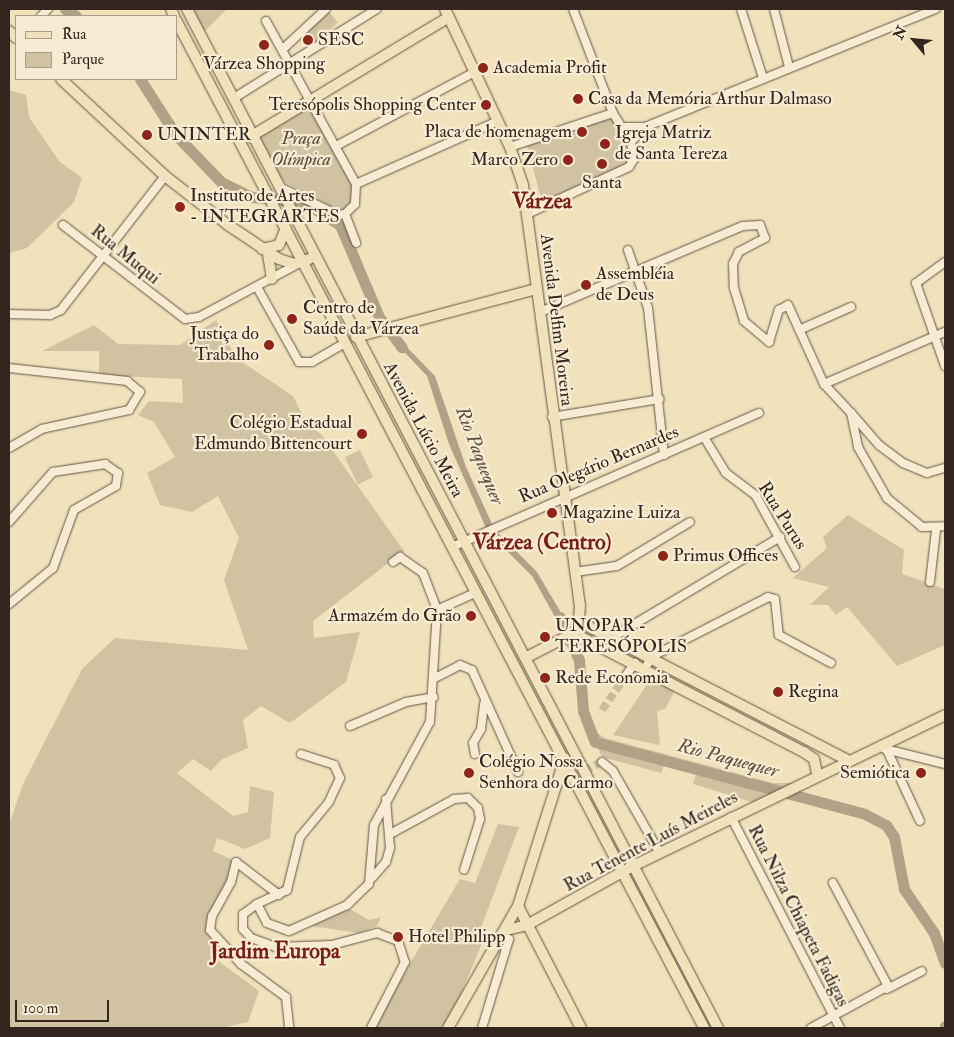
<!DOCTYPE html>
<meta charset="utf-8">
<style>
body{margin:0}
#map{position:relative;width:954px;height:1037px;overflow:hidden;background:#f2e2bc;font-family:"IM FELL Double Pica",serif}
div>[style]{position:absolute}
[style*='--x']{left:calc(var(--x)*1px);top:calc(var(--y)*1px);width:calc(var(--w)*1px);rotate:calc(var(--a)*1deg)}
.green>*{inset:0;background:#d1c2a1;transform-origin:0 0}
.water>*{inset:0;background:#b1a287}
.river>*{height:11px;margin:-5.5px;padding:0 5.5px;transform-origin:5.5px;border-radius:5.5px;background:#b1a287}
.minor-tunnel>*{height:8px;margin-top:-4px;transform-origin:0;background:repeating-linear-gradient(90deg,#ccbc9d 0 8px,transparent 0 12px)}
.roads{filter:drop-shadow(0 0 1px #625546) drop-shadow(0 0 1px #625546)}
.minor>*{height:8px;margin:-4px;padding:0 4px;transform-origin:4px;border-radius:4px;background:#f7ecd3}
.major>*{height:10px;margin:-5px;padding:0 5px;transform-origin:5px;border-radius:5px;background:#f2e2bc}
.dots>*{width:14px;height:14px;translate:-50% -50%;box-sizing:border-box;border:2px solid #f7ecd3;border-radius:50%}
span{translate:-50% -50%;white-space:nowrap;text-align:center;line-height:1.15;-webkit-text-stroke:4.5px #f7ecd3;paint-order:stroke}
.poi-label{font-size:18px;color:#32261f}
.left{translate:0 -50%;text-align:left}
.right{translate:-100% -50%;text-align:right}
.park-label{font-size:18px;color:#5a4d40;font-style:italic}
.street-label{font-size:18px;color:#32261f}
.water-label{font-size:19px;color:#5e5143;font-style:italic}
.district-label{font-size:22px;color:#7a1f14;font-weight:700}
.frame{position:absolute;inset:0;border:10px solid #32261f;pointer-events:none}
.legend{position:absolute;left:15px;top:15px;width:162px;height:65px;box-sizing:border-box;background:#f7ecd3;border:1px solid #a89d8b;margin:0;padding:6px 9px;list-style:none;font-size:15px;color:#32261f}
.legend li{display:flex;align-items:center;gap:10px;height:25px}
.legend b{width:25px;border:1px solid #a89d8b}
.north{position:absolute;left:889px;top:15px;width:50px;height:50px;-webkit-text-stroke:4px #f7ecd3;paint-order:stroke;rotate:298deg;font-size:14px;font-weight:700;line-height:20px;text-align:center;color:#32261f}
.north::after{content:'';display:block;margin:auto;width:18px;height:22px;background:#32261f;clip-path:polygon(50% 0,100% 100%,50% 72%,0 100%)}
.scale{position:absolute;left:15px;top:1000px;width:94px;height:22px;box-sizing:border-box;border:2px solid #32261f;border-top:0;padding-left:6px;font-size:15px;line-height:18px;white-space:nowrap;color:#32261f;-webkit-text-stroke:4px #f7ecd3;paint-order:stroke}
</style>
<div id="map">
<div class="green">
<i style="clip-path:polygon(193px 9px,227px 9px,204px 32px)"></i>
<i style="left:328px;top:11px;width:15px;height:30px;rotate:48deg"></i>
<i style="clip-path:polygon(9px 90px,26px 95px,29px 117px,59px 161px,82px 178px,74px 202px,27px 248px,9px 253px)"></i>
<i style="clip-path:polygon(311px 104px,355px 185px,355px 201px,344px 213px,282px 181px,257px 135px)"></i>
<i style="clip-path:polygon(615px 115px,633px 156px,622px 172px,542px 202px,527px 145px)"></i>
<i style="clip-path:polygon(216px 320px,236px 358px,293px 396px,307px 424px,321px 434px,404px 551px,313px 621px,314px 638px,360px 632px,346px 682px,290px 723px,261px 706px,243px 720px,248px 748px,221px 760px,211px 771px,193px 759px,177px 773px,233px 816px,248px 812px,250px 786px,274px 792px,270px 838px,245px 849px,217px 838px,213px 851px,235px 861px,223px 901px,213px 913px,210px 955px,259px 991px,248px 1022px,222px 1028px,9px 1028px,9px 825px,23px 784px,82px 669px,115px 638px,248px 650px,224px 580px,239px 538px,218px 496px,192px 512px,160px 505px,147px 473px,175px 457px,154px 422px,138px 415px,149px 401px,183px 403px,182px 379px,99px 375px,99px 351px,42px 351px,94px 325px,118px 344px,180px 345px)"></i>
<i style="left:360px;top:450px;width:30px;height:17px;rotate:64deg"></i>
<i style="clip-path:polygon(848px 515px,904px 550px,902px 574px,945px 589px,945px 645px,897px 666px,847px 607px,836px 615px,828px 605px,810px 605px,829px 587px,793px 578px,827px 548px,823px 537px)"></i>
<i style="clip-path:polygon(652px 677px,675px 690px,665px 709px,657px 711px,660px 745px,613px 735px)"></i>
<i style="clip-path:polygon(592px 720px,597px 733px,605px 738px,773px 783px,797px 783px,758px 804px,693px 784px,698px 768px,666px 759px,661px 773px,602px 757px,591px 732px)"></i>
<i style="clip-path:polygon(498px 824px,519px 827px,480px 930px,485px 936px,447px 1028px,372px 1028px,460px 879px,475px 883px)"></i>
<i style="clip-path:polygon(348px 908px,369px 920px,381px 917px,377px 926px,358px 933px,311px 926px)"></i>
</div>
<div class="water">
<i style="clip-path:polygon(396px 336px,435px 376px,466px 467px,492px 524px,486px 528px,449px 444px,427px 376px,390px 337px)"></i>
<i style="clip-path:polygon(497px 532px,537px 572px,570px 628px,564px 633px,532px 576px,491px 535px)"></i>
</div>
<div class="river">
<i style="--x:65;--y:9;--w:13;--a:32"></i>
<i style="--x:140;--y:79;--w:67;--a:57.3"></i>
<i style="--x:176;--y:135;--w:65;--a:46.2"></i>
<i style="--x:221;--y:182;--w:34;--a:26"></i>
<i style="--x:252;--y:197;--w:52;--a:5.5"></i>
<i style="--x:304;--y:202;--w:43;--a:32.6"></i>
<i style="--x:340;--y:225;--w:100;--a:67"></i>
<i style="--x:379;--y:317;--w:38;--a:53"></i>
<i style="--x:560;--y:617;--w:47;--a:66.2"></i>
<i style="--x:579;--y:660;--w:51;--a:85.5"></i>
<i style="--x:583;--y:711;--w:33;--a:69"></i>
<i style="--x:595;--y:742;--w:279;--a:14.9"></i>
<i style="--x:865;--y:814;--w:24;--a:28"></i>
<i style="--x:886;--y:825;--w:14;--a:56"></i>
<i style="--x:894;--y:837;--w:53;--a:79.1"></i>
<i style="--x:904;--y:889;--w:53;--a:55.7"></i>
<i style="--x:934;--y:933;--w:32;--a:70"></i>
<i style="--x:945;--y:1028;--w:2;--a:-90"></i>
</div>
<div class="minor-tunnel">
<i style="--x:602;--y:710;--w:39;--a:-55"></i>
<i style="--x:584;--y:771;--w:20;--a:-27"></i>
</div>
<div class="roads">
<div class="minor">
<i style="--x:573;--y:9;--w:111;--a:69"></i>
<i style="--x:741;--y:9;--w:72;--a:72.3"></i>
<i style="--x:774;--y:9;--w:60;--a:75.5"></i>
<i style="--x:41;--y:16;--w:10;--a:-45"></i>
<i style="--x:266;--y:21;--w:186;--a:61.1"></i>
<i style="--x:284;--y:48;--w:57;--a:-42.9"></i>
<i style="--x:234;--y:98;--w:168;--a:-31.9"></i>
<i style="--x:624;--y:127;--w:21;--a:0"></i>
<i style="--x:645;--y:127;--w:314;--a:-22.1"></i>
<i style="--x:631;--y:142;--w:21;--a:-47"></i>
<i style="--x:338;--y:145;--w:155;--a:-28.1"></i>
<i style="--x:510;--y:147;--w:108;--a:-18.3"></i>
<i style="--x:282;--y:188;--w:62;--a:25.7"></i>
<i style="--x:338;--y:215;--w:7;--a:-8"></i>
<i style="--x:345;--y:214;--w:14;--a:-45"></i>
<i style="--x:355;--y:204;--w:20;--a:-87"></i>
<i style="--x:356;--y:184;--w:155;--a:-23.9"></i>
<i style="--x:345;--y:214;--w:31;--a:69"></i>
<i style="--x:527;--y:214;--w:112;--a:-24.7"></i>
<i style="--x:629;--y:167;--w:9;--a:-58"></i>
<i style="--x:634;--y:159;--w:17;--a:-100"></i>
<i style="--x:631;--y:142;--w:34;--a:-122"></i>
<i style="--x:63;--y:225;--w:154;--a:37.6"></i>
<i style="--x:185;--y:319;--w:14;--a:-8"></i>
<i style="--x:199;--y:317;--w:112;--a:-28.2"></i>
<i style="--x:628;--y:250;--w:61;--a:71"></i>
<i style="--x:648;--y:308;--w:148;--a:83.8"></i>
<i style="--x:945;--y:262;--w:36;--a:144"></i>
<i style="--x:916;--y:283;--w:88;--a:70.7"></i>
<i style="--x:257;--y:287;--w:86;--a:60.8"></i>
<i style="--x:299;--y:362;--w:13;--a:0"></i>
<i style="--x:312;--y:362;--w:38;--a:-30"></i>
<i style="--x:540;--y:312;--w:220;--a:-23"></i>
<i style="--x:743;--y:226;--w:17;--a:-3"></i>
<i style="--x:760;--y:225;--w:14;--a:69"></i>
<i style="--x:765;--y:238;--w:30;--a:152"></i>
<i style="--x:739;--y:252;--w:13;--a:117"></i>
<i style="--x:733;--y:264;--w:24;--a:88"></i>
<i style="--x:734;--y:288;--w:34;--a:73"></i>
<i style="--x:744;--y:321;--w:33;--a:40"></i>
<i style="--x:769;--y:342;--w:34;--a:-73"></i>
<i style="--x:779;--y:310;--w:10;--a:-29"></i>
<i style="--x:788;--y:305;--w:87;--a:65.5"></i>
<i style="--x:824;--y:384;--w:40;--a:47"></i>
<i style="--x:851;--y:413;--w:35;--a:78"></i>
<i style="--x:858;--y:447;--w:59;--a:60.4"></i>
<i style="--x:887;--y:498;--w:45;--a:39.6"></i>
<i style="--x:922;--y:527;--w:23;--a:-2"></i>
<i style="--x:9;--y:314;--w:41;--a:1.4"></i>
<i style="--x:50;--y:315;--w:12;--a:-24"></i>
<i style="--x:61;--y:310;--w:170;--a:-52.2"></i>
<i style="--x:799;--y:330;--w:57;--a:-23.9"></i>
<i style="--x:9;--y:368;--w:119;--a:6.3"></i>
<i style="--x:127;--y:381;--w:17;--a:40"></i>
<i style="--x:140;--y:392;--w:21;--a:121"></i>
<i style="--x:129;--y:410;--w:89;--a:167.7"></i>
<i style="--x:42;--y:429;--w:38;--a:150"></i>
<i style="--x:824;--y:384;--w:132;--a:-23.3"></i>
<i style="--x:851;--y:413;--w:43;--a:48.8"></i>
<i style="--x:879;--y:445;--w:30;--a:37"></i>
<i style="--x:903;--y:463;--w:26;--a:23"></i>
<i style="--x:927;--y:473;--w:19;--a:-16"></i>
<i style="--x:552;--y:417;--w:109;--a:-9.5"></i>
<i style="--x:704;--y:437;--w:42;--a:58.6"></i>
<i style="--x:726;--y:473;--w:38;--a:37"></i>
<i style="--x:756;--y:496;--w:81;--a:61.2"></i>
<i style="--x:9;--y:522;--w:67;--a:-48.7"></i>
<i style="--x:53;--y:472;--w:53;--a:-8.7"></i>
<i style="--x:105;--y:464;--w:16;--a:35"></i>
<i style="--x:118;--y:473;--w:13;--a:99"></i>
<i style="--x:116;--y:486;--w:48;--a:150.3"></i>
<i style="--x:74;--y:510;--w:62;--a:109.9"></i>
<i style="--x:53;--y:568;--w:57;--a:140.7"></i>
<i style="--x:452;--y:547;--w:335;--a:-23.6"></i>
<i style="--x:393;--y:562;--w:9;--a:-36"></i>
<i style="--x:400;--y:557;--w:28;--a:35"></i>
<i style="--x:423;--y:573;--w:40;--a:69"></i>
<i style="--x:575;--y:572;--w:42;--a:-8.1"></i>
<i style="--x:617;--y:566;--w:85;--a:-31.1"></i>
<i style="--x:930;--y:582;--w:52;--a:-83.4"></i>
<i style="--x:613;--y:637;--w:195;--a:-30.9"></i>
<i style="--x:645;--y:669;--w:13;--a:-63"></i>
<i style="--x:651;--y:657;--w:131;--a:-27.1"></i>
<i style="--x:768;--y:597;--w:7;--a:16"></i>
<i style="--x:775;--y:599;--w:36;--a:84"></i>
<i style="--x:779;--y:635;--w:59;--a:28.3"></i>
<i style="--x:435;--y:678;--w:28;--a:-27"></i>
<i style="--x:460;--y:665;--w:13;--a:23"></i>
<i style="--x:472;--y:670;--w:112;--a:65.7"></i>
<i style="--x:624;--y:678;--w:19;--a:-54"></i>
<i style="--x:350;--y:726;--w:61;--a:-23.2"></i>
<i style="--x:406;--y:702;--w:28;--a:-10"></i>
<i style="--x:885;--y:749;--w:62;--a:14"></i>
<i style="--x:887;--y:750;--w:78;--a:65.1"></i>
<i style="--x:301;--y:754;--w:35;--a:18"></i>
<i style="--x:334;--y:765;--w:14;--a:65"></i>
<i style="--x:340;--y:778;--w:26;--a:115"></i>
<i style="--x:329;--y:802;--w:45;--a:129.6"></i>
<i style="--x:300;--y:837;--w:55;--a:103.8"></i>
<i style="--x:287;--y:890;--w:33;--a:155"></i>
<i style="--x:257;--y:904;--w:21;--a:62"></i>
<i style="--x:267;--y:923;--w:23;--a:20"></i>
<i style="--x:289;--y:931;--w:64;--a:-24.1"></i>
<i style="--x:347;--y:905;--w:30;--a:-44"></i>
<i style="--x:369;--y:884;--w:59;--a:-85.2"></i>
<i style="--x:374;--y:825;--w:117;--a:-61.5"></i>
<i style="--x:430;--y:722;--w:112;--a:-86.4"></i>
<i style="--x:437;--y:610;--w:42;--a:-24.1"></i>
<i style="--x:475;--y:754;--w:11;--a:-100"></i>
<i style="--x:473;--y:743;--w:16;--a:-60"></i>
<i style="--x:481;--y:729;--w:26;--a:-83"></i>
<i style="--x:602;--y:762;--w:14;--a:39"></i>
<i style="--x:613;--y:771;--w:95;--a:60.2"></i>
<i style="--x:731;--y:817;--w:237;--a:62.7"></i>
<i style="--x:392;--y:833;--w:71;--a:-28.7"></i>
<i style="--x:454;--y:799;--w:14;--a:-4"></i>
<i style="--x:468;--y:798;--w:14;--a:45"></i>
<i style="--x:478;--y:808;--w:11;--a:80"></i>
<i style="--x:480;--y:819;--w:53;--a:107.4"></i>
<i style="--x:372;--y:878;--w:21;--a:-49"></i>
<i style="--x:386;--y:862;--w:15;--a:-74"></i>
<i style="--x:390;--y:848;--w:49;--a:-94.7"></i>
<i style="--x:279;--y:895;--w:54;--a:-142.5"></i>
<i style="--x:236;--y:862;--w:21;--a:104"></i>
<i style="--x:231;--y:882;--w:39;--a:119"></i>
<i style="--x:212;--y:916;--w:14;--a:98"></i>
<i style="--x:210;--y:930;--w:46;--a:47.6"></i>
<i style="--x:241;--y:964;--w:56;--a:36.3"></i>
<i style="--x:286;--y:997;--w:31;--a:84"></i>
<i style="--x:257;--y:904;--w:17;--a:144"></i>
<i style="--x:243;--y:914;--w:15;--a:90"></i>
<i style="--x:243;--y:929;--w:12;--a:48"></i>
<i style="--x:251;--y:938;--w:27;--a:20"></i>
<i style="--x:276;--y:947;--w:56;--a:-2"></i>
<i style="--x:332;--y:945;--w:47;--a:-14.9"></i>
<i style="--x:377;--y:933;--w:22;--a:21"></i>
<i style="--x:398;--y:941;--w:22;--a:72"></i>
<i style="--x:405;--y:962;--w:74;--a:117.3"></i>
<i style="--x:887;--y:989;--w:39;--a:-27"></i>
<i style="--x:482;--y:1028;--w:93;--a:-73.1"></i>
<i style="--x:509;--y:939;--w:8;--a:-150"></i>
<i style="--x:811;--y:1028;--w:88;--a:-28.6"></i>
<i style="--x:888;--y:986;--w:117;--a:-118.1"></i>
</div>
<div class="major">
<i style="--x:171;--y:9;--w:8;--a:67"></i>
<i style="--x:187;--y:9;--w:1149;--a:62.48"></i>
<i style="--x:445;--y:9;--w:153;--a:64.8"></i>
<i style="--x:510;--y:147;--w:40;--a:71.1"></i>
<i style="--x:523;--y:185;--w:424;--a:82.3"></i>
<i style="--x:580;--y:605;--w:26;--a:94"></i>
<i style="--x:578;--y:631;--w:59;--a:153"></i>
<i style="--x:176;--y:20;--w:1138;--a:62.35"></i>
<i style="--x:9;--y:31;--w:10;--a:45"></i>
<i style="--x:61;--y:79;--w:142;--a:43"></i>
<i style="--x:165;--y:176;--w:80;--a:37.9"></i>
<i style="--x:228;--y:225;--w:61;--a:33.7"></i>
<i style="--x:279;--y:259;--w:16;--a:18"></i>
<i style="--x:294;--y:264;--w:16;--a:-18"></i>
<i style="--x:250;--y:137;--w:232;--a:-31.1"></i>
<i style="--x:262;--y:249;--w:17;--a:-13"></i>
<i style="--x:279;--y:245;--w:18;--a:-68"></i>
<i style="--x:268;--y:254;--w:25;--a:81"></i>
<i style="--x:356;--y:337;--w:186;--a:-14.9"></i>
<i style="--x:582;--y:623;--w:297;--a:27.3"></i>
<i style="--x:575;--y:634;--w:258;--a:27.3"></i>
<i style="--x:804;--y:752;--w:12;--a:35"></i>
<i style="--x:814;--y:759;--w:14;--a:78"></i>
<i style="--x:518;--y:906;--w:137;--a:62.7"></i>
<i style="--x:506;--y:930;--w:22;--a:-13"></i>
<i style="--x:527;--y:925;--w:121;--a:-29.1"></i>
<i style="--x:633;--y:866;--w:347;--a:-25.8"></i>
<i style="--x:448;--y:1028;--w:141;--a:-60.2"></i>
<i style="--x:518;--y:906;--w:155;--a:-72.4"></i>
</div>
</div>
<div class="dots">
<i style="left:308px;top:40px;background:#8f2418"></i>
<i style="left:264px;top:45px;background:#8f2418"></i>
<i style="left:483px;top:68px;background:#8f2418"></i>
<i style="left:578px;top:99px;background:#8f2418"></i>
<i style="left:486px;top:105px;background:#8f2418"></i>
<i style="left:582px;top:132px;background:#8f2418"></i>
<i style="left:147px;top:135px;background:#8f2418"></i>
<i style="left:605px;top:144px;background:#8f2418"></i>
<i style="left:568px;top:160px;background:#8f2418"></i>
<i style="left:602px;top:164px;background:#8f2418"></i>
<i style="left:180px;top:207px;background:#8f2418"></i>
<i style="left:586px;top:285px;background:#8f2418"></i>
<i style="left:292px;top:319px;background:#8f2418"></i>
<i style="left:269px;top:345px;background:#8f2418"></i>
<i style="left:362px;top:434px;background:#8f2418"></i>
<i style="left:552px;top:513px;background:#8f2418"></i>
<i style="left:663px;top:556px;background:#8f2418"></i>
<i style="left:471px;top:616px;background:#8f2418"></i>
<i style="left:545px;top:637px;background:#8f2418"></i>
<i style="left:545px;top:678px;background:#8f2418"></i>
<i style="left:778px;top:692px;background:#8f2418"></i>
<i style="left:469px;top:773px;background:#8f2418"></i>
<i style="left:921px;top:773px;background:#8f2418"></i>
<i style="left:398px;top:937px;background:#8f2418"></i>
</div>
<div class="poi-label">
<span class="left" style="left:318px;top:40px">SESC</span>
<span style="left:264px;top:64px">Várzea Shopping</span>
<span class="left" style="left:493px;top:68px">Academia Profit</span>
<span class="left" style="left:588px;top:99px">Casa da Memória Arthur Dalmaso</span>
<span class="right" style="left:476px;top:105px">Teresópolis Shopping Center</span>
<span class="right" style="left:572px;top:132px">Placa de homenagem</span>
<span class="left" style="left:615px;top:144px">Igreja Matriz<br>de Santa Tereza</span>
<span class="left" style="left:157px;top:135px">UNINTER</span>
<span class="right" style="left:558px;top:160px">Marco Zero</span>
<span style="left:602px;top:183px">Santa</span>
<span class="left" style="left:190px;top:207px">Instituto de Artes<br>- INTEGRARTES</span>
<span class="left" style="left:596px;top:285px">Assembléia<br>de Deus</span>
<span class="left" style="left:303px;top:319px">Centro de<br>Saúde da Várzea</span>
<span class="right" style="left:259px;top:345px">Justiça do<br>Trabalho</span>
<span class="right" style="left:352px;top:434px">Colégio Estadual<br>Edmundo Bittencourt</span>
<span class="left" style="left:562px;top:513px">Magazine Luiza</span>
<span class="left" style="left:673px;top:556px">Primus Offices</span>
<span class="right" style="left:461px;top:616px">Armazém do Grão</span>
<span class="left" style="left:555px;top:637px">UNOPAR -<br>TERESÓPOLIS</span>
<span class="left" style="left:555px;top:678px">Rede Economia</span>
<span class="left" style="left:788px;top:692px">Regina</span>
<span class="left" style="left:479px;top:773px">Colégio Nossa<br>Senhora do Carmo</span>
<span class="right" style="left:910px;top:773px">Semiótica</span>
<span class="left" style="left:408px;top:937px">Hotel Philipp</span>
</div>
<div class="park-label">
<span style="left:301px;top:150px">Praça<br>Olímpica</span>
</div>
<div class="street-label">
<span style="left:125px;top:255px;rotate:39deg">Rua Muqui</span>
<span style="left:556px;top:320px;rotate:83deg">Avenida Delfim Moreira</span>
<span style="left:423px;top:430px;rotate:62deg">Avenida Lúcio Meira</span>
<span style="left:599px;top:465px;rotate:-23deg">Rua Olegário Bernardes</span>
<span style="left:782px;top:516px;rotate:58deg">Rua Purus</span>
<span style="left:651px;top:842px;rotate:-28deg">Rua Tenente Luís Meireles</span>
<span style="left:798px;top:916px;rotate:63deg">Rua Nilza Chiapeta Fadigas</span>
</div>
<div class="water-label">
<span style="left:479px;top:456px;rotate:69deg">Rio Paquequer</span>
<span style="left:728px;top:759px;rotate:15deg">Rio Paquequer</span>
</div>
<div class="district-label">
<span style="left:542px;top:202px">Várzea</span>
<span style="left:542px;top:543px">Várzea (Centro)</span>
<span style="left:275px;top:952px">Jardim Europa</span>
</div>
<div class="frame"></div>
<ul class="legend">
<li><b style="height:6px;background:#f2e2bc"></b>Rua</li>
<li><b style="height:14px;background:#d1c2a1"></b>Parque</li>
</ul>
<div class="north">N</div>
<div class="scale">100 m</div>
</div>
